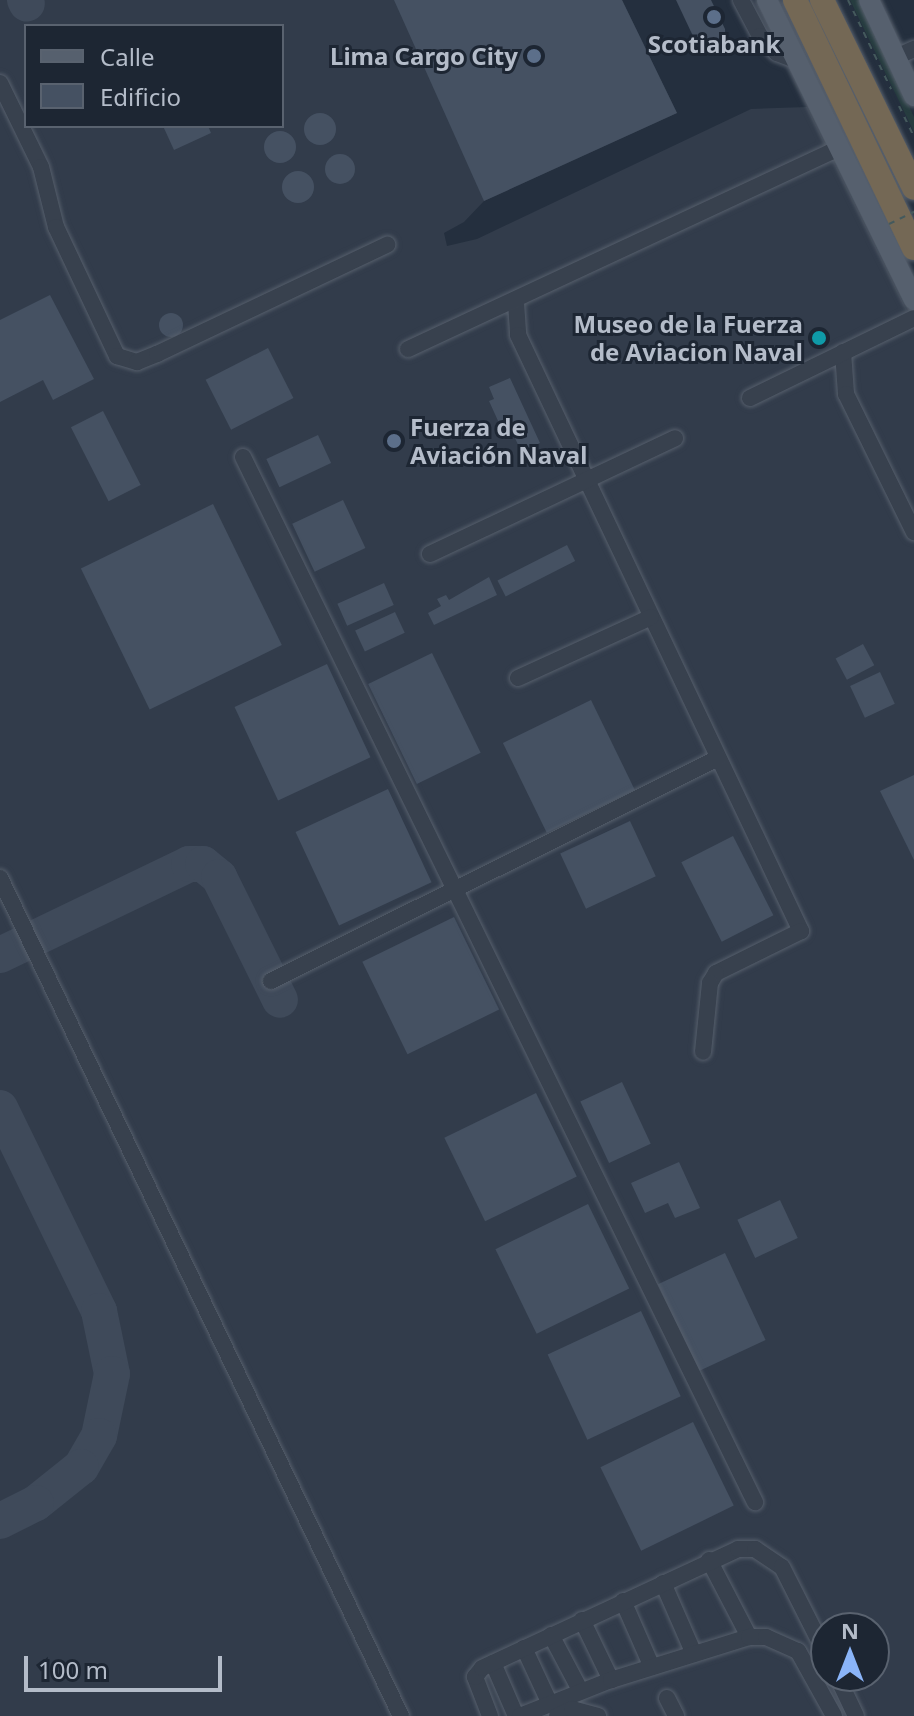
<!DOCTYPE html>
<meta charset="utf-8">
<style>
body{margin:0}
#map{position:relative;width:914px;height:1716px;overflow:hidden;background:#242f3e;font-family:"Noto Sans",sans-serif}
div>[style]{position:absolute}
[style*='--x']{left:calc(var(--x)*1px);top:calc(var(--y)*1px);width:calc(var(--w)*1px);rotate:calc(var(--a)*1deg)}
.airport>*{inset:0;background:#323c4b}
.green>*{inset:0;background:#263c3f}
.taxiway>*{height:36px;margin:-18px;padding:0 18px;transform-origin:18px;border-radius:18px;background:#3f4a5a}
.building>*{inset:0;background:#455162;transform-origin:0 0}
.round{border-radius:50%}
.path>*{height:2px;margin-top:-1px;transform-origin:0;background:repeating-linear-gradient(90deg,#44595c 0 6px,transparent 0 12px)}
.roads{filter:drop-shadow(0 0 2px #565f6c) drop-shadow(0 0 2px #565f6c)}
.minor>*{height:16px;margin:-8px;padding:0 8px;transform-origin:8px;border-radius:8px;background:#38414e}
.major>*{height:20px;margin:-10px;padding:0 10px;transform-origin:10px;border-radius:10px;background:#56606e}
.highway>*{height:24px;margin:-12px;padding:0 12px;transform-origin:12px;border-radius:12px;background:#746855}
.path-bridge>*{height:2px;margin-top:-1px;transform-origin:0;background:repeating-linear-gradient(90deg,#44595c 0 6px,transparent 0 12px)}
.dots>*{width:22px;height:22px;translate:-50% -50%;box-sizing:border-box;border:4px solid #1d2633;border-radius:50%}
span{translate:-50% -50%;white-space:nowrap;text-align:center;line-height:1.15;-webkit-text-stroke:6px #1d2633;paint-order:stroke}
.poi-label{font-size:24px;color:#b4bcc9;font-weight:700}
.right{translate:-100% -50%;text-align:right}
.left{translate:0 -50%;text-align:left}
.legend{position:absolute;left:24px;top:24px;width:260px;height:104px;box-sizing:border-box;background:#1d2633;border:2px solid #59626f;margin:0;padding:10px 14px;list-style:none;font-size:24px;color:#b4bcc9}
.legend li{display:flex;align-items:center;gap:16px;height:40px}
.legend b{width:40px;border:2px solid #59626f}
.north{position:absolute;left:810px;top:1612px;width:80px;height:80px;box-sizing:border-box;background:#1d2633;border:2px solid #59626f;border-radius:50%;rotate:0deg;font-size:22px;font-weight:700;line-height:32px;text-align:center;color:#b4bcc9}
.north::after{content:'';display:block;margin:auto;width:28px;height:36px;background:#8ab4f8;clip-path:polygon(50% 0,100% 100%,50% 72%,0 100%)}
.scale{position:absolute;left:24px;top:1656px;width:198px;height:36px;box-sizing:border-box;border:4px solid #b4bcc9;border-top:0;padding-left:10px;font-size:24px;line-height:28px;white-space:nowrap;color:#b4bcc9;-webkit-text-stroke:6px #1d2633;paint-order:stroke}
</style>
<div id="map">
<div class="airport">
<i style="clip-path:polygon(evenodd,0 0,622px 0,677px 113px,484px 201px,464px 222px,444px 233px,447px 246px,477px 239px,751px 109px,807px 107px,914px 325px,914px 1716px,0 1716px,0 0,26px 26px,282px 26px,282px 126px,26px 126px,26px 26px,0 0,826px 1628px,874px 1628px,874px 1676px,826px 1676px,826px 1628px)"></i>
</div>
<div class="green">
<i style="clip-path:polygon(850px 0,861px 0,914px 117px,914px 132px)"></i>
</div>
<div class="taxiway">
<i style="--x:25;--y:0;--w:4;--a:63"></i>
<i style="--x:0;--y:955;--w:210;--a:-25.7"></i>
<i style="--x:189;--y:864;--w:14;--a:0"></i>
<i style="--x:203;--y:864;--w:21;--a:39"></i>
<i style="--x:219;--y:877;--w:137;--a:63.6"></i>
<i style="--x:0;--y:1108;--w:226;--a:64"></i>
<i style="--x:99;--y:1311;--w:64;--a:78.3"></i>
<i style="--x:112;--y:1374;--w:63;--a:101.8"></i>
<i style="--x:99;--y:1436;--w:36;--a:120"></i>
<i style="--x:81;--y:1467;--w:58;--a:141.3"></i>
<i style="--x:36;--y:1503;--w:40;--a:153.4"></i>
</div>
<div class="building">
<i style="clip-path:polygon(394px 0,622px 0,677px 113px,484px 201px)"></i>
<i style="clip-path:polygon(676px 0,711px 0,725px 29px,726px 51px,701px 53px)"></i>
<i class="round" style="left:304px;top:113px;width:32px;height:32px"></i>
<i style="clip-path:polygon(163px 126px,208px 126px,211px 133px,174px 150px)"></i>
<i class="round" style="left:264px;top:131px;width:32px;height:32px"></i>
<i class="round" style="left:325px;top:154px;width:30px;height:30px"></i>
<i class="round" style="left:282px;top:171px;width:32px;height:32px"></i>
<i style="clip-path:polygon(50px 295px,94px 379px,53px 400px,43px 380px,0 402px,0 320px)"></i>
<i class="round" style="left:159px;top:313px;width:24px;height:24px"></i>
<i style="left:268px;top:348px;width:56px;height:70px;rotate:63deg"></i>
<i style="clip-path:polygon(510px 378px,540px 443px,521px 451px,506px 419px,499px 423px,489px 401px,494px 399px,489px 387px)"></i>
<i style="left:103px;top:411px;width:83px;height:36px;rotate:63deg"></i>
<i style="left:318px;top:435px;width:31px;height:57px;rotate:65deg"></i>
<i style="left:343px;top:500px;width:53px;height:56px;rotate:65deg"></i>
<i style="left:213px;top:504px;width:157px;height:147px;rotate:64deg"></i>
<i style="left:567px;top:545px;width:18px;height:78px;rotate:63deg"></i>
<i style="clip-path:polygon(489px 577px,497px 595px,434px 625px,428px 613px,441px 606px,437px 599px,446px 595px,449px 600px)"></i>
<i style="left:384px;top:583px;width:24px;height:51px;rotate:66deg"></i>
<i style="left:395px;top:612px;width:23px;height:44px;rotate:65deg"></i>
<i style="left:863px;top:644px;width:24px;height:31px;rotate:62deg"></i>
<i style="left:432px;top:653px;width:111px;height:71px;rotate:64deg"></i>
<i style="left:327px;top:664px;width:103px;height:102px;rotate:65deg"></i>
<i style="left:880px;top:672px;width:35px;height:33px;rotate:65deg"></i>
<i style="left:591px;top:700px;width:100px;height:98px;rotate:64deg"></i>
<i style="clip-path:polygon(914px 775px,914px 860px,880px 791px)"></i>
<i style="left:388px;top:789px;width:103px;height:102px;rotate:65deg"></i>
<i style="left:630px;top:821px;width:61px;height:77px;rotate:65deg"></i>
<i style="left:733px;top:836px;width:89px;height:58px;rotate:63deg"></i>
<i style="left:454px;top:917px;width:103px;height:102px;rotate:64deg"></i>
<i style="left:622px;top:1082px;width:68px;height:46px;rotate:65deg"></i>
<i style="left:536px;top:1093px;width:93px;height:102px;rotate:64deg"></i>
<i style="clip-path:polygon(679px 1162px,700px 1208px,675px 1218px,668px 1203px,645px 1213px,631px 1183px)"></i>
<i style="left:780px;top:1200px;width:42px;height:47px;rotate:65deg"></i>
<i style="left:588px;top:1204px;width:94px;height:103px;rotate:64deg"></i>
<i style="left:725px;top:1253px;width:96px;height:74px;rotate:65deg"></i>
<i style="left:641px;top:1311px;width:94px;height:103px;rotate:65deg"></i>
<i style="left:693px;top:1422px;width:93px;height:103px;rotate:64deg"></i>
</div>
<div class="path">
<i style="--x:848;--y:0;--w:99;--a:64.2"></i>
<i style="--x:899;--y:106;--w:34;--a:64"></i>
</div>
<div class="roads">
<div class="minor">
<i style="--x:741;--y:0;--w:41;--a:62.2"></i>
<i style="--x:760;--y:36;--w:24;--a:45"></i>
<i style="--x:777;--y:53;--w:22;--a:21"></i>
<i style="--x:896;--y:57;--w:20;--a:-24"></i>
<i style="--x:0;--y:83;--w:93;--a:64"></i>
<i style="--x:41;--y:167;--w:62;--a:76"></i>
<i style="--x:56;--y:227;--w:143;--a:64.7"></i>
<i style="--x:117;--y:356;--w:21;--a:17"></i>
<i style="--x:137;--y:362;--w:22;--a:-22"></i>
<i style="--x:157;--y:354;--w:255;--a:-25.4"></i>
<i style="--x:516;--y:303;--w:32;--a:86"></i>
<i style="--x:518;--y:335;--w:660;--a:64.6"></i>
<i style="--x:801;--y:931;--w:95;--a:153.7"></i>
<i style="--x:716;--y:973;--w:12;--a:121"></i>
<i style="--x:710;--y:983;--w:69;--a:95.8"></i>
<i style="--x:408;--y:349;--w:476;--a:-25"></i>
<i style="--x:843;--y:352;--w:42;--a:85.9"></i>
<i style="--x:846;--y:394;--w:154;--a:63.8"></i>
<i style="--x:750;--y:398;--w:182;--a:-26"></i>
<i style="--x:243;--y:457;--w:1164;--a:63.9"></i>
<i style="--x:430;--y:554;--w:271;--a:-25.3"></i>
<i style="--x:518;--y:678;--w:146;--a:-24.6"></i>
<i style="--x:0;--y:878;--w:929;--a:64.43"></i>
<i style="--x:271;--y:981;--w:500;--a:-26.5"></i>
<i style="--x:709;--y:1560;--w:87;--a:62.5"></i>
<i style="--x:663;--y:1583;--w:77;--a:66.4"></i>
<i style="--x:623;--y:1601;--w:72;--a:66.3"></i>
<i style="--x:582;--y:1620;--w:67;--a:64.2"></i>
<i style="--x:551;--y:1635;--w:62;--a:62.2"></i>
<i style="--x:524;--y:1648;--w:62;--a:65.1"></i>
<i style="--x:493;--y:1663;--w:58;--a:66.5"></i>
<i style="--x:837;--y:1676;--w:44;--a:64.6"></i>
<i style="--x:667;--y:1698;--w:20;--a:63"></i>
<i style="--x:490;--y:1716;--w:42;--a:-111"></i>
<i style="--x:475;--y:1677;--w:11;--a:-52"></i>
<i style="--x:482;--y:1668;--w:282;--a:-24.9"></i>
<i style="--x:738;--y:1549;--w:17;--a:0"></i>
<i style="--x:755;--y:1549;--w:32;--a:34"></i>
<i style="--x:782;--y:1567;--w:97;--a:63.2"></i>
<i style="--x:520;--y:1716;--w:98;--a:-21.6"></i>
<i style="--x:611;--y:1680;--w:145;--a:-17.3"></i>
<i style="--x:749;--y:1637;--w:17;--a:0"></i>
<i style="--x:766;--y:1637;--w:35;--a:24"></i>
<i style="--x:798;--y:1651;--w:74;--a:61"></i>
<i style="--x:557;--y:1716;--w:17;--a:-25"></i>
<i style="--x:572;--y:1709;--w:27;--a:15"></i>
</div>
<div class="major">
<i style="--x:767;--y:0;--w:334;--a:63.9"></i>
<i style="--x:869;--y:0;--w:106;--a:64.9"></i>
</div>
<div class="highway">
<i style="--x:795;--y:0;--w:275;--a:64.4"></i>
<i style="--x:822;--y:0;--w:209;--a:63.9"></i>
</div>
</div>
<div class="path-bridge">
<i style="--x:889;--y:224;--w:28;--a:-26"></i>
</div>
<div class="dots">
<i style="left:714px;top:17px;background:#5c6f8a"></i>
<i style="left:534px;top:56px;background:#5c6f8a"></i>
<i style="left:819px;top:338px;background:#0f9aa8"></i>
<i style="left:394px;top:441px;background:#5c6f8a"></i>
</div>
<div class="poi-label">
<span style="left:714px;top:44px">Scotiabank</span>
<span class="right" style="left:518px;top:56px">Lima Cargo City</span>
<span class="right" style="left:803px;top:338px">Museo de la Fuerza<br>de Aviacion Naval</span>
<span class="left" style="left:410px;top:441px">Fuerza de<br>Aviación Naval</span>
</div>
<ul class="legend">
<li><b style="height:10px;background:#56606e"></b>Calle</li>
<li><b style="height:22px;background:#455162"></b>Edificio</li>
</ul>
<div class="north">N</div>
<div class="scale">100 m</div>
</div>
